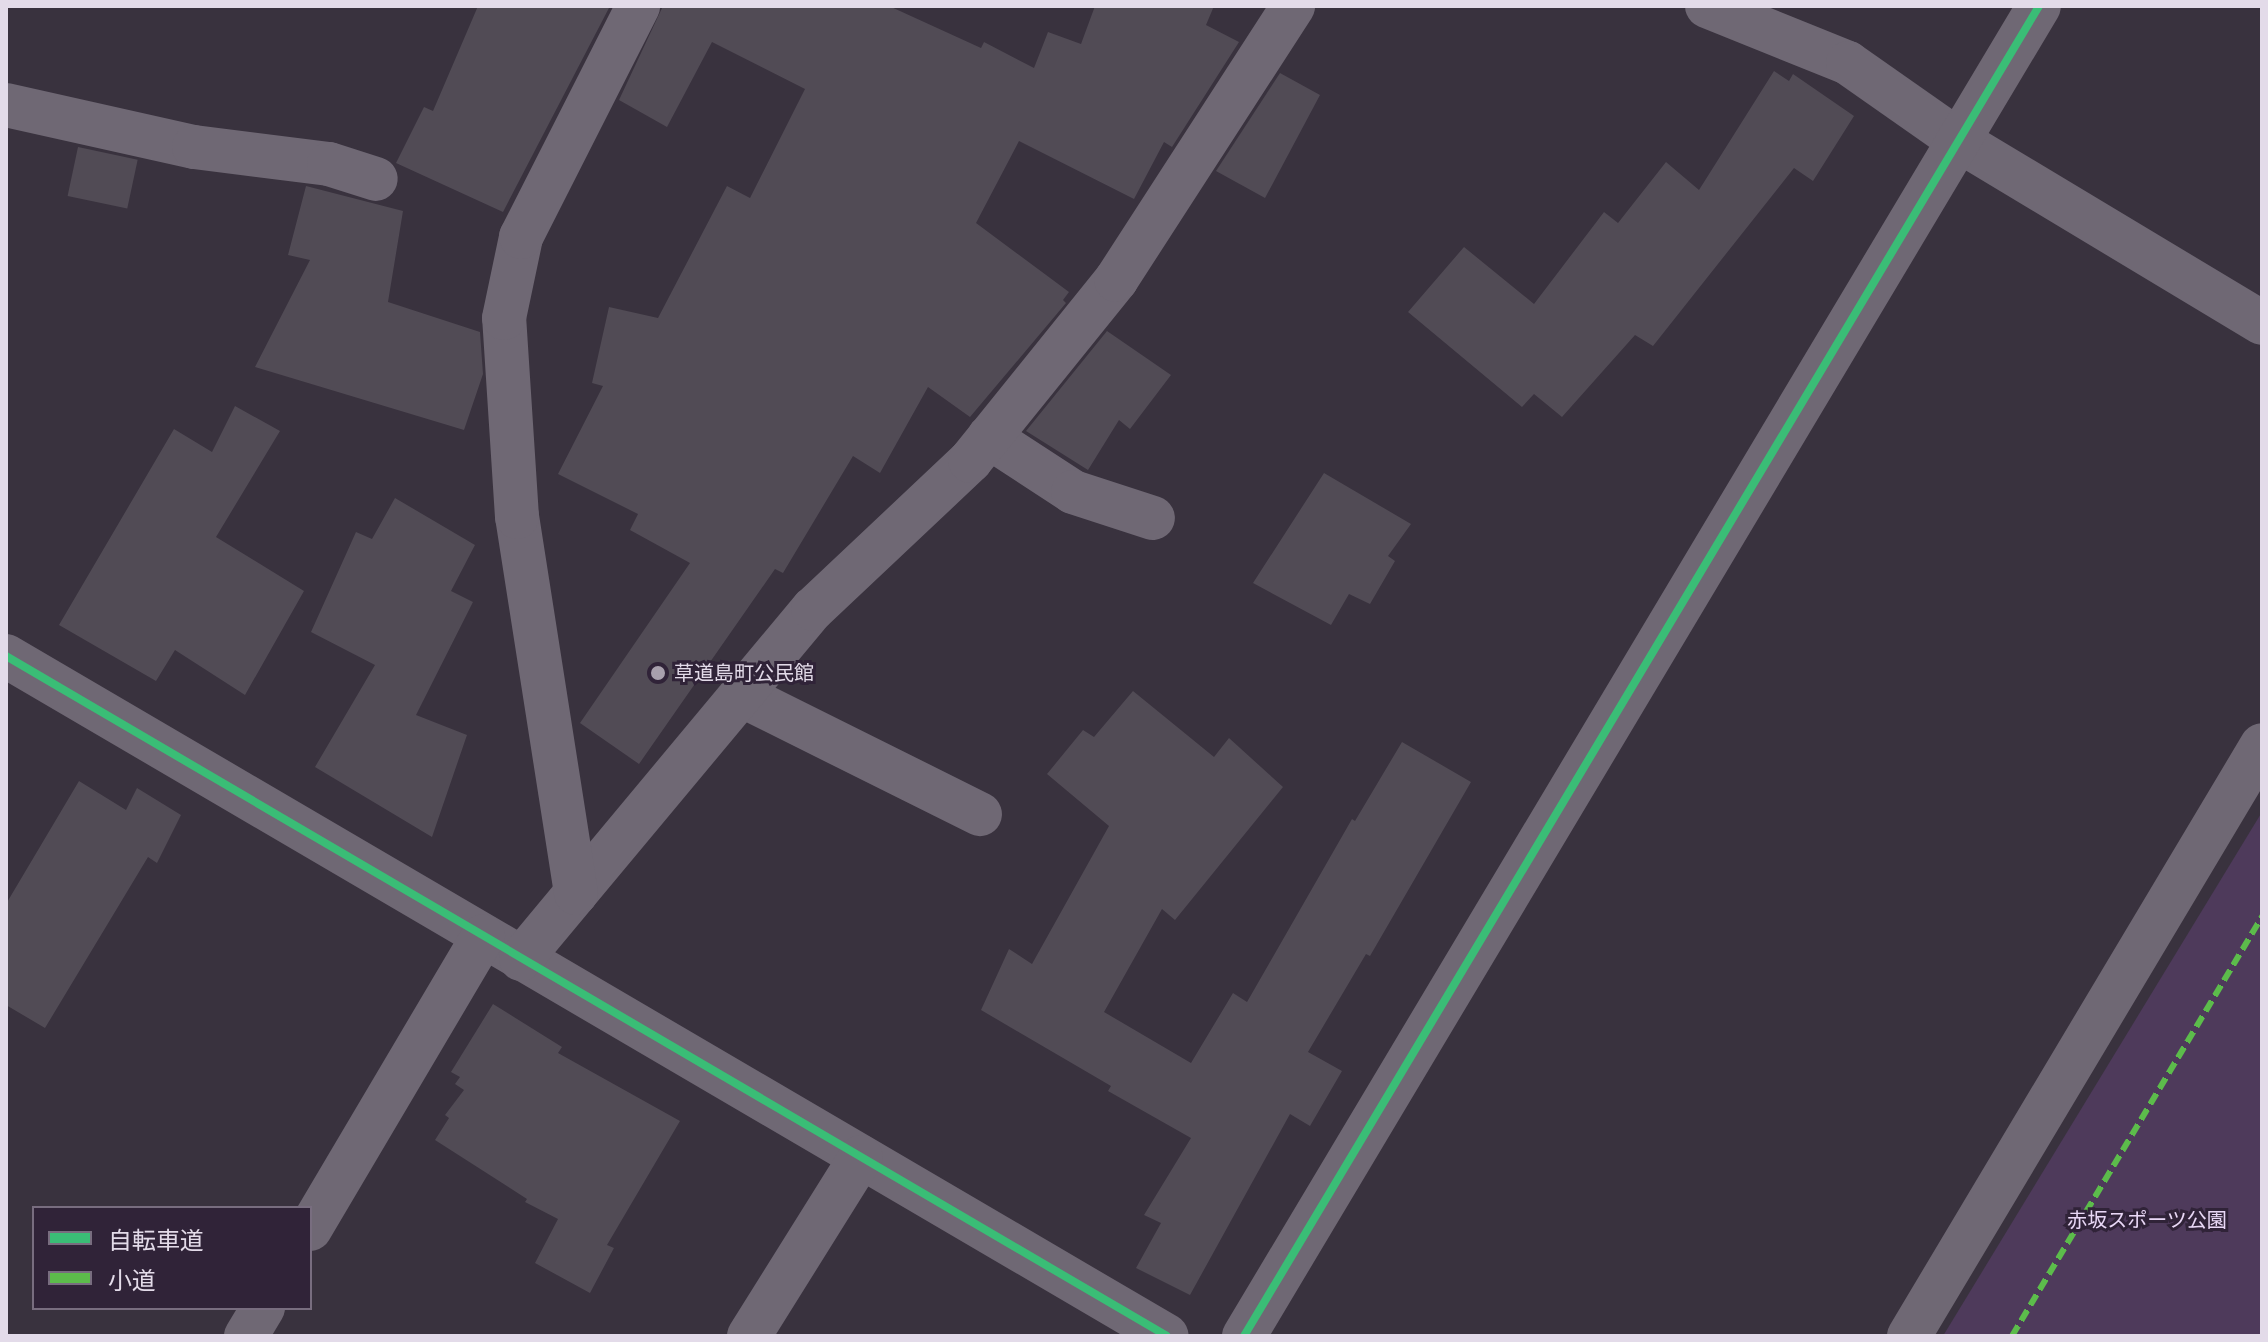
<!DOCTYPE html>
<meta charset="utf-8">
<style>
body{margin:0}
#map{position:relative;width:2268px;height:1342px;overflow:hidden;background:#39323e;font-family:Roboto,"Noto Sans JP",sans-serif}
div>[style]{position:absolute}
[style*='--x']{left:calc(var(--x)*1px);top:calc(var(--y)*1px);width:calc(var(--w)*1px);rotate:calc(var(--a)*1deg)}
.green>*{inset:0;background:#4e3a5b}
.building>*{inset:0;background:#514b55;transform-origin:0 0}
.minor>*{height:44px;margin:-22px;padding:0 22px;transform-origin:22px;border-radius:22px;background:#6f6874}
.quiet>*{height:6px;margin-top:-3px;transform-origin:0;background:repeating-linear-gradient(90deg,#5cbc4b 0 12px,transparent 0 18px)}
.cycleway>*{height:8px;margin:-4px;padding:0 4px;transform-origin:4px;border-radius:4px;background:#3abd76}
.dots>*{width:22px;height:22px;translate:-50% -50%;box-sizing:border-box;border:4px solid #302338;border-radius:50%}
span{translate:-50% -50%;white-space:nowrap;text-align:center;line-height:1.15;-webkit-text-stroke:6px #302338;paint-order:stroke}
.poi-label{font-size:20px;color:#e3dbe9}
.left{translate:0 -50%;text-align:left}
.park-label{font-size:20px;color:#e9d8f6}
.frame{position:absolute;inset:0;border:8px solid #e3dbe9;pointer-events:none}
.legend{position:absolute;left:32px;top:1206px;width:280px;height:104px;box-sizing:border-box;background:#302338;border:2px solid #786d7f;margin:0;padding:10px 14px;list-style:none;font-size:24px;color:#e3dbe9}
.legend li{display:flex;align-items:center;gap:16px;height:40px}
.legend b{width:40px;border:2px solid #786d7f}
</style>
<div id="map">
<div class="green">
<i style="clip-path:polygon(2262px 812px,2262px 1336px,1943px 1336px)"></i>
</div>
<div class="building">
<i style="clip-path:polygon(478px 6px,610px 6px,503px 212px,396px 163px,424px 107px,433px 111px)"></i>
<i style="clip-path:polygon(663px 6px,889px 6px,981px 48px,984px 42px,1034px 68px,1048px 32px,1081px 44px,1095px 6px,1214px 6px,1206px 25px,1239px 42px,1172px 147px,1164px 142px,1134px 199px,1019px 141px,976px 223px,1069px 292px,1063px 300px,1066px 303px,970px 417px,928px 387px,880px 473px,853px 456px,783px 573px,775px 569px,639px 764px,580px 723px,690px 563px,630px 530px,638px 514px,558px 474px,603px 386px,592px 383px,609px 307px,658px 318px,727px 186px,750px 198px,805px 89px,712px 42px,667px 127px,619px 100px)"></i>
<i style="clip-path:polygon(1774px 71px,1789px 81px,1793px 74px,1854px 116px,1813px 181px,1794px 168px,1653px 346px,1635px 335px,1562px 417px,1534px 394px,1522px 407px,1408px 312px,1464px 247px,1534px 304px,1604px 212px,1618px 223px,1666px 162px,1699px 190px)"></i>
<i style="clip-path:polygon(1280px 73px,1320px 95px,1265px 198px,1216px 171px)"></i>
<i style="left:78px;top:147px;width:61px;height:50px;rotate:12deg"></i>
<i style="clip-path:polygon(306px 186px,403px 211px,388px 302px,480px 332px,483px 374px,464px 430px,255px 367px,310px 260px,288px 255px)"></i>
<i style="clip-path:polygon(1107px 331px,1171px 375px,1130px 429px,1119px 420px,1088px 470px,1026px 431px)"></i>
<i style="clip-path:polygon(235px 406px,280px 431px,216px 537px,304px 591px,245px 695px,175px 650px,156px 681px,59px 625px,174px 429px,212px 452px)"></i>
<i style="clip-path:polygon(1324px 473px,1411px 524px,1388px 556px,1395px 561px,1370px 604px,1349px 594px,1331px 625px,1253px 583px)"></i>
<i style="clip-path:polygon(395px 498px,475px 545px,451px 591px,473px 602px,416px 715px,467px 735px,432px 837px,315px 767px,375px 665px,311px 632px,356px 532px,372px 539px)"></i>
<i style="clip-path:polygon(1133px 691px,1214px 757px,1229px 738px,1283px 787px,1175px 920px,1162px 909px,1104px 1012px,1191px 1063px,1233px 993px,1247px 1002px,1352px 819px,1355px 821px,1402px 742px,1471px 782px,1370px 956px,1366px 954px,1308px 1052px,1342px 1071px,1310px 1126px,1290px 1114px,1190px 1295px,1136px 1268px,1161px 1223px,1144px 1215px,1191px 1138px,1108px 1091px,1111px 1086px,981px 1010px,1009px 949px,1032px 964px,1109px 826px,1047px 774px,1083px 730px,1094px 737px)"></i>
<i style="clip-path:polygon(79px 781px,126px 810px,137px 788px,181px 815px,157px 863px,148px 857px,45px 1028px,6px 1005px,6px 904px)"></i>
<i style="clip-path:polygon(493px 1004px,562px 1047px,558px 1053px,680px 1121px,607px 1245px,614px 1248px,590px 1293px,535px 1263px,558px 1219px,525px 1202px,527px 1199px,435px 1140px,449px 1118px,445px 1115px,464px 1090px,455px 1084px,460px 1077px,451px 1072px)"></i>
</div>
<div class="minor">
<i style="--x:1707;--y:6;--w:152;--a:22"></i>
<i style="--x:1848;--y:63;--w:138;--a:35"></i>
<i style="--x:1961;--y:142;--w:351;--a:31"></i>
<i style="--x:6;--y:105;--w:193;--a:12.6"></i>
<i style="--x:194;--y:147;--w:136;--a:7.2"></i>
<i style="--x:329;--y:164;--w:49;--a:17.7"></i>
<i style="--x:989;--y:437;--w:100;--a:33.2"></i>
<i style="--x:1073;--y:492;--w:84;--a:18"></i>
<i style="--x:6;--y:656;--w:1345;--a:30.36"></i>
<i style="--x:741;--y:695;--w:267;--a:26.5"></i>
<i style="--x:576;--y:893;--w:370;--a:-50.2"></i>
<i style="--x:813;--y:609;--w:216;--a:-43.3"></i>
<i style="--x:970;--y:461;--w:233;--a:-51.1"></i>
<i style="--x:1116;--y:280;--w:326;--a:-57.1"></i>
<i style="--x:521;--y:959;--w:86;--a:-50.2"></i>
<i style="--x:576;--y:893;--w:381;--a:-98.9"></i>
<i style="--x:517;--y:517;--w:199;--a:-93.7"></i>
<i style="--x:504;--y:318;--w:83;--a:-78.1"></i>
<i style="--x:521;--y:237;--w:259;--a:-63.1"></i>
<i style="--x:310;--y:1229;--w:340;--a:-59.4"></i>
<i style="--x:246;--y:1336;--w:33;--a:-59"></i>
<i style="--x:749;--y:1336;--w:211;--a:-58"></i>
<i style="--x:1244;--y:1336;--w:1549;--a:-59.13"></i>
<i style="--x:1909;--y:1336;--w:688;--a:-59.15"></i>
</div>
<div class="quiet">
<i style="--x:2012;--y:1336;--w:489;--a:-59.2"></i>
</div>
<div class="cycleway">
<i style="--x:6;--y:656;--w:1345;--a:30.36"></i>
<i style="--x:1244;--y:1336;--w:1549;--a:-59.13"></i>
</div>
<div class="dots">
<i style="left:658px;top:673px;background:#a8a0ad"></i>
</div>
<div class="poi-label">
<span class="left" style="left:674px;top:673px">草道島町公民館</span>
</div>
<div class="park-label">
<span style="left:2147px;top:1220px">赤坂スポーツ公園</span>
</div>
<div class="frame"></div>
<ul class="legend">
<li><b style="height:10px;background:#3abd76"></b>自転車道</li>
<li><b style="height:10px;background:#5cbc4b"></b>小道</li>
</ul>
</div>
